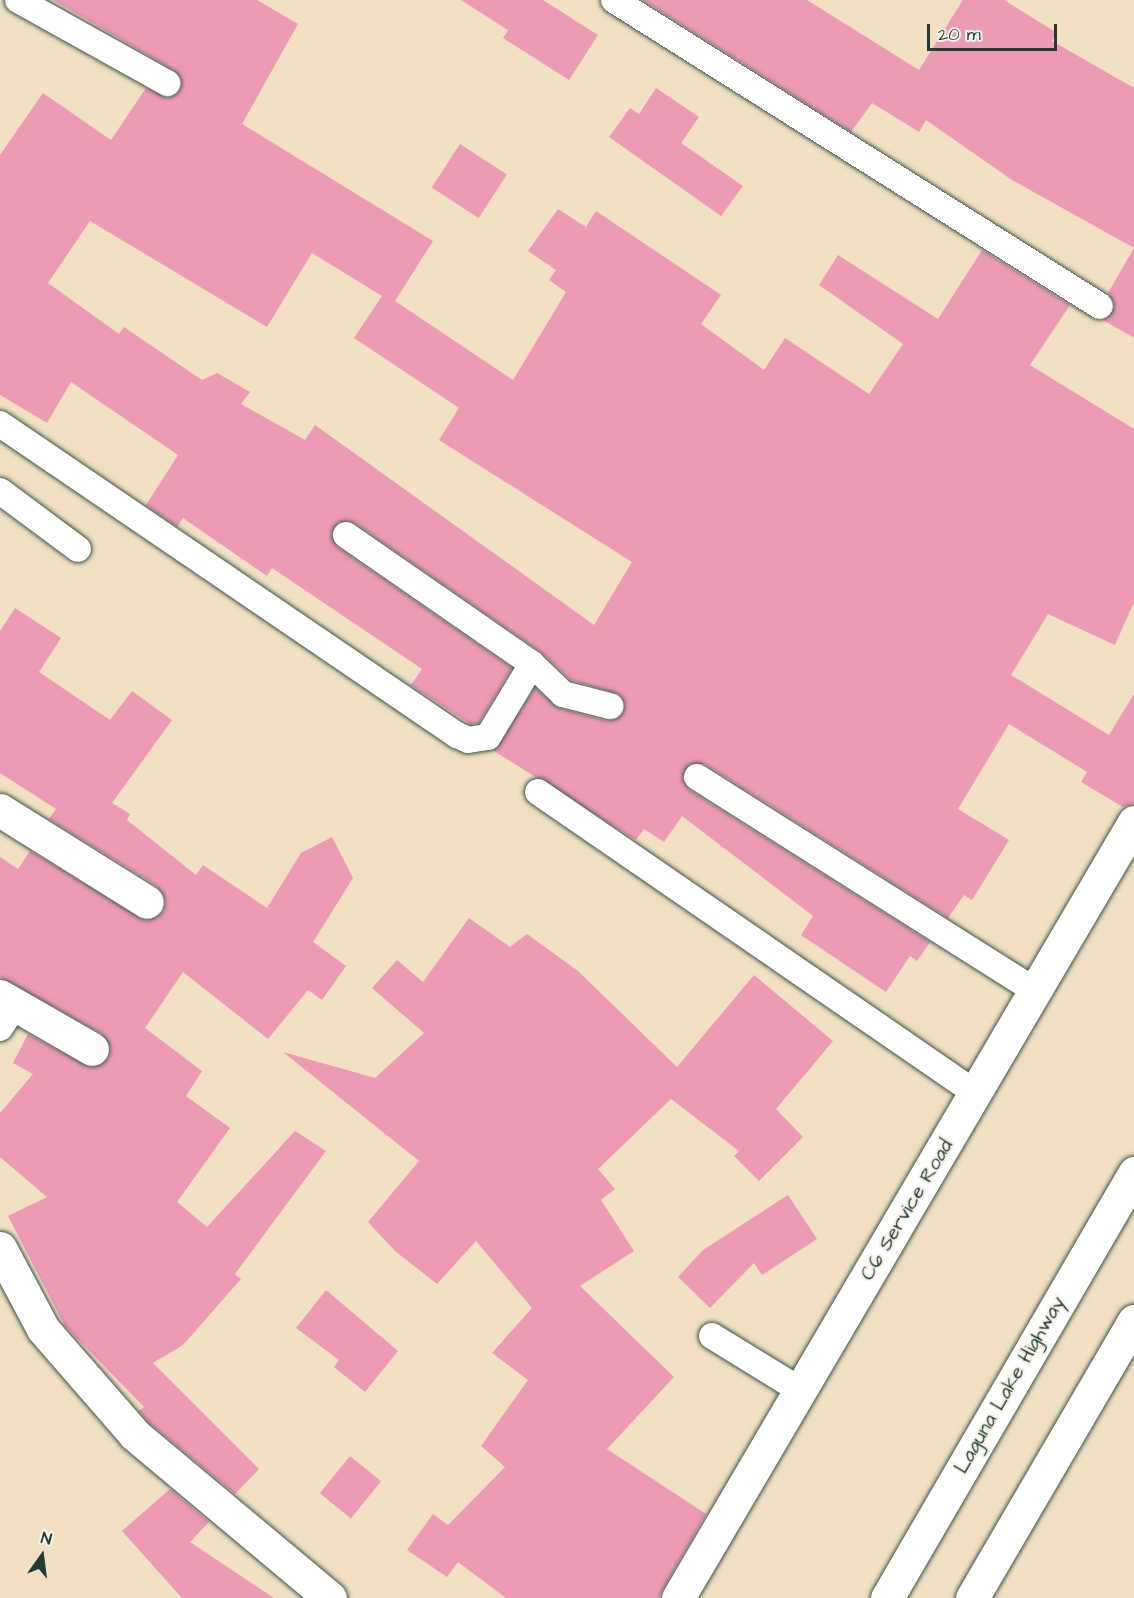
<!DOCTYPE html>
<style>
body{margin:0}
#map{position:relative;width:1134px;height:1598px;overflow:hidden;background:#f1e0c2;font-family:"Architects Daughter",sans-serif}
div>[style]{position:absolute}
[style*='--x']{left:calc(var(--x)*1px);top:calc(var(--y)*1px);width:calc(var(--w)*1px);rotate:calc(var(--a)*1deg)}
.building>*{inset:0;background:#ed9ab5;transform-origin:0 0}
.roads{filter:drop-shadow(0 0 2px #3e5549) drop-shadow(0 0 2px #3e5549)}
.service>*{height:26px;margin:-13px;padding:0 13px;transform-origin:13px;border-radius:13px;background:#fff}
.minor>*{height:33px;margin:-16.5px;padding:0 16.5px;transform-origin:16.5px;border-radius:16.5px;background:#fff}
.primary>*{height:33px;margin:-16.5px;padding:0 16.5px;transform-origin:16.5px;border-radius:16.5px;background:#fff}
span{translate:-50% -50%;white-space:nowrap;text-align:center;line-height:1.15;-webkit-text-stroke:4.5px #f7f3e8;paint-order:stroke}
.street-label{font-size:20px;color:#1f3d34}
.north{position:absolute;left:12px;top:1526px;width:60px;height:60px;-webkit-text-stroke:4px #f7f3e8;paint-order:stroke;rotate:14deg;font-size:16px;font-weight:700;line-height:24px;text-align:center;color:#1f3d34}
.north::after{content:'';display:block;margin:auto;width:21px;height:27px;background:#1f3d34;clip-path:polygon(50% 0,100% 100%,50% 72%,0 100%)}
.scale{position:absolute;left:927px;top:24px;width:130px;height:27px;box-sizing:border-box;border:3px solid #1f3d34;border-top:0;padding-left:8px;font-size:18px;line-height:21px;white-space:nowrap;color:#1f3d34;-webkit-text-stroke:4px #f7f3e8;paint-order:stroke}
</style>
<div id="map">
<div class="building">
<i style="clip-path:polygon(evenodd,53px 0,257px 0,298px 24px,242px 124px,433px 241px,395px 301px,513px 380px,566px 292px,549px 280px,556px 270px,528px 251px,558px 209px,586px 227px,596px 211px,721px 295px,701px 324px,764px 370px,785px 338px,869px 394px,903px 344px,819px 285px,838px 255px,938px 319px,982px 250px,1070px 305px,1030px 365px,1134px 429px,1134px 602px,1115px 645px,1048px 614px,1011px 675px,1109px 735px,1134px 694px,1134px 803px,1123px 807px,1081px 782px,1087px 772px,1009px 724px,958px 809px,1009px 840px,972px 900px,964px 895px,948px 918px,705px 764px,690px 764px,682px 777px,689px 790px,930px 942px,917px 961px,910px 956px,886px 992px,801px 935px,813px 916px,682px 816px,664px 842px,644px 829px,636px 840px,494px 751px,535px 688px,559px 708px,607px 721px,624px 710px,620px 695px,571px 680px,541px 652px,355px 523px,339px 522px,331px 534px,337px 547px,512px 668px,479px 723px,470px 724px,411px 685px,422px 669px,272px 568px,267px 576px,183px 518px,177px 527px,146px 505px,178px 455px,71px 382px,47px 423px,0 395px,0 155px,43px 93px,111px 140px,146px 88px,168px 98px,182px 83px,174px 70px,53px 0,90px 221px,267px 327px,312px 253px,382px 296px,354px 338px,459px 408px,439px 440px,632px 562px,594px 625px,315px 425px,305px 440px,241px 404px,250px 392px,217px 373px,202px 380px,124px 327px,119px 334px,48px 283px,90px 221px)"></i>
<i style="clip-path:polygon(461px 0,543px 0,598px 35px,569px 80px,503px 38px,508px 30px)"></i>
<i style="clip-path:polygon(643px 0,807px 0,919px 70px,963px 0,1004px 0,1057px 33px,1052px 41px,1134px 88px,1134px 338px,1103px 320px,1115px 307px,1108px 293px,1134px 248px,1012px 180px,926px 120px,919px 132px,872px 103px,851px 132px)"></i>
<i style="clip-path:polygon(656px 88px,699px 117px,681px 143px,743px 186px,721px 216px,609px 137px,630px 108px,639px 114px)"></i>
<i style="left:460px;top:144px;width:56px;height:52px;rotate:33deg"></i>
<i style="clip-path:polygon(15px 608px,61px 638px,39px 672px,110px 720px,132px 691px,172px 720px,112px 803px,130px 814px,127px 820px,196px 875px,203px 865px,267px 908px,301px 853px,332px 837px,353px 878px,313px 942px,346px 966px,322px 1000px,308px 990px,268px 1039px,183px 972px,145px 1028px,202px 1071px,186px 1096px,230px 1128px,177px 1202px,207px 1227px,295px 1131px,326px 1151px,235px 1274px,241px 1279px,183px 1345px,153px 1363px,259px 1469px,235px 1494px,148px 1422px,139px 1411px,144px 1407px,65px 1326px,8px 1216px,47px 1197px,0 1157px,0 1113px,33px 1074px,13px 1063px,28px 1034px,91px 1068px,108px 1059px,111px 1048px,101px 1033px,0 977px,0 857px,18px 869px,30px 851px,146px 921px,163px 912px,166px 902px,157px 886px,49px 819px,56px 809px,0 773px,0 631px)"></i>
<i style="clip-path:polygon(469px 918px,510px 947px,527px 934px,578px 971px,677px 1067px,754px 975px,833px 1041px,776px 1109px,803px 1137px,759px 1181px,734px 1156px,739px 1151px,671px 1099px,598px 1169px,615px 1189px,601px 1200px,634px 1251px,580px 1286px,674px 1377px,607px 1449px,706px 1514px,658px 1598px,506px 1598px,458px 1562px,447px 1577px,407px 1550px,433px 1514px,448px 1525px,505px 1467px,481px 1446px,528px 1380px,492px 1353px,532px 1308px,476px 1241px,437px 1284px,395px 1251px,368px 1222px,419px 1161px,283px 1052px,375px 1078px,424px 1033px,372px 988px,397px 960px,423px 982px)"></i>
<i style="clip-path:polygon(788px 1195px,817px 1239px,762px 1275px,754px 1263px,710px 1308px,678px 1277px,703px 1250px)"></i>
<i style="clip-path:polygon(326px 1290px,398px 1351px,365px 1392px,334px 1367px,339px 1360px,296px 1328px)"></i>
<i style="left:350px;top:1456px;width:40px;height:48px;rotate:39deg"></i>
<i style="clip-path:polygon(170px 1489px,209px 1522px,190px 1542px,274px 1598px,182px 1598px,122px 1531px)"></i>
</div>
<div class="roads">
<div class="service">
<i style="--x:18;--y:0;--w:171;--a:29.1"></i>
<i style="--x:614;--y:0;--w:574;--a:32.2"></i>
<i style="--x:0;--y:424;--w:553;--a:34.24"></i>
<i style="--x:457;--y:735;--w:12;--a:24"></i>
<i style="--x:468;--y:740;--w:20;--a:-9"></i>
<i style="--x:488;--y:737;--w:85;--a:-58.9"></i>
<i style="--x:0;--y:491;--w:97;--a:36.6"></i>
<i style="--x:346;--y:535;--w:226;--a:34.7"></i>
<i style="--x:532;--y:664;--w:43;--a:44.1"></i>
<i style="--x:563;--y:694;--w:49;--a:14.3"></i>
<i style="--x:697;--y:777;--w:401;--a:32.3"></i>
<i style="--x:538;--y:792;--w:533;--a:34.53"></i>
<i style="--x:0;--y:1028;--w:27;--a:-57"></i>
<i style="--x:712;--y:1336;--w:101;--a:31.6"></i>
</div>
<div class="minor">
<i style="--x:0;--y:810;--w:173;--a:32"></i>
<i style="--x:0;--y:996;--w:106;--a:29.9"></i>
<i style="--x:0;--y:1248;--w:92;--a:62"></i>
<i style="--x:43;--y:1329;--w:140;--a:49"></i>
<i style="--x:135;--y:1435;--w:254;--a:39.9"></i>
<i style="--x:678;--y:1598;--w:900;--a:-59.56"></i>
</div>
<div class="primary">
<i style="--x:887;--y:1598;--w:492;--a:-59.8"></i>
<i style="--x:972;--y:1598;--w:321;--a:-59.7"></i>
</div>
</div>
<div class="street-label">
<span style="left:907px;top:1210px;rotate:-59deg">C6 Service Road</span>
<span style="left:1010px;top:1385px;rotate:-60deg">Laguna Lake Highway</span>
</div>
<div class="north">N</div>
<div class="scale">20 m</div>
</div>
